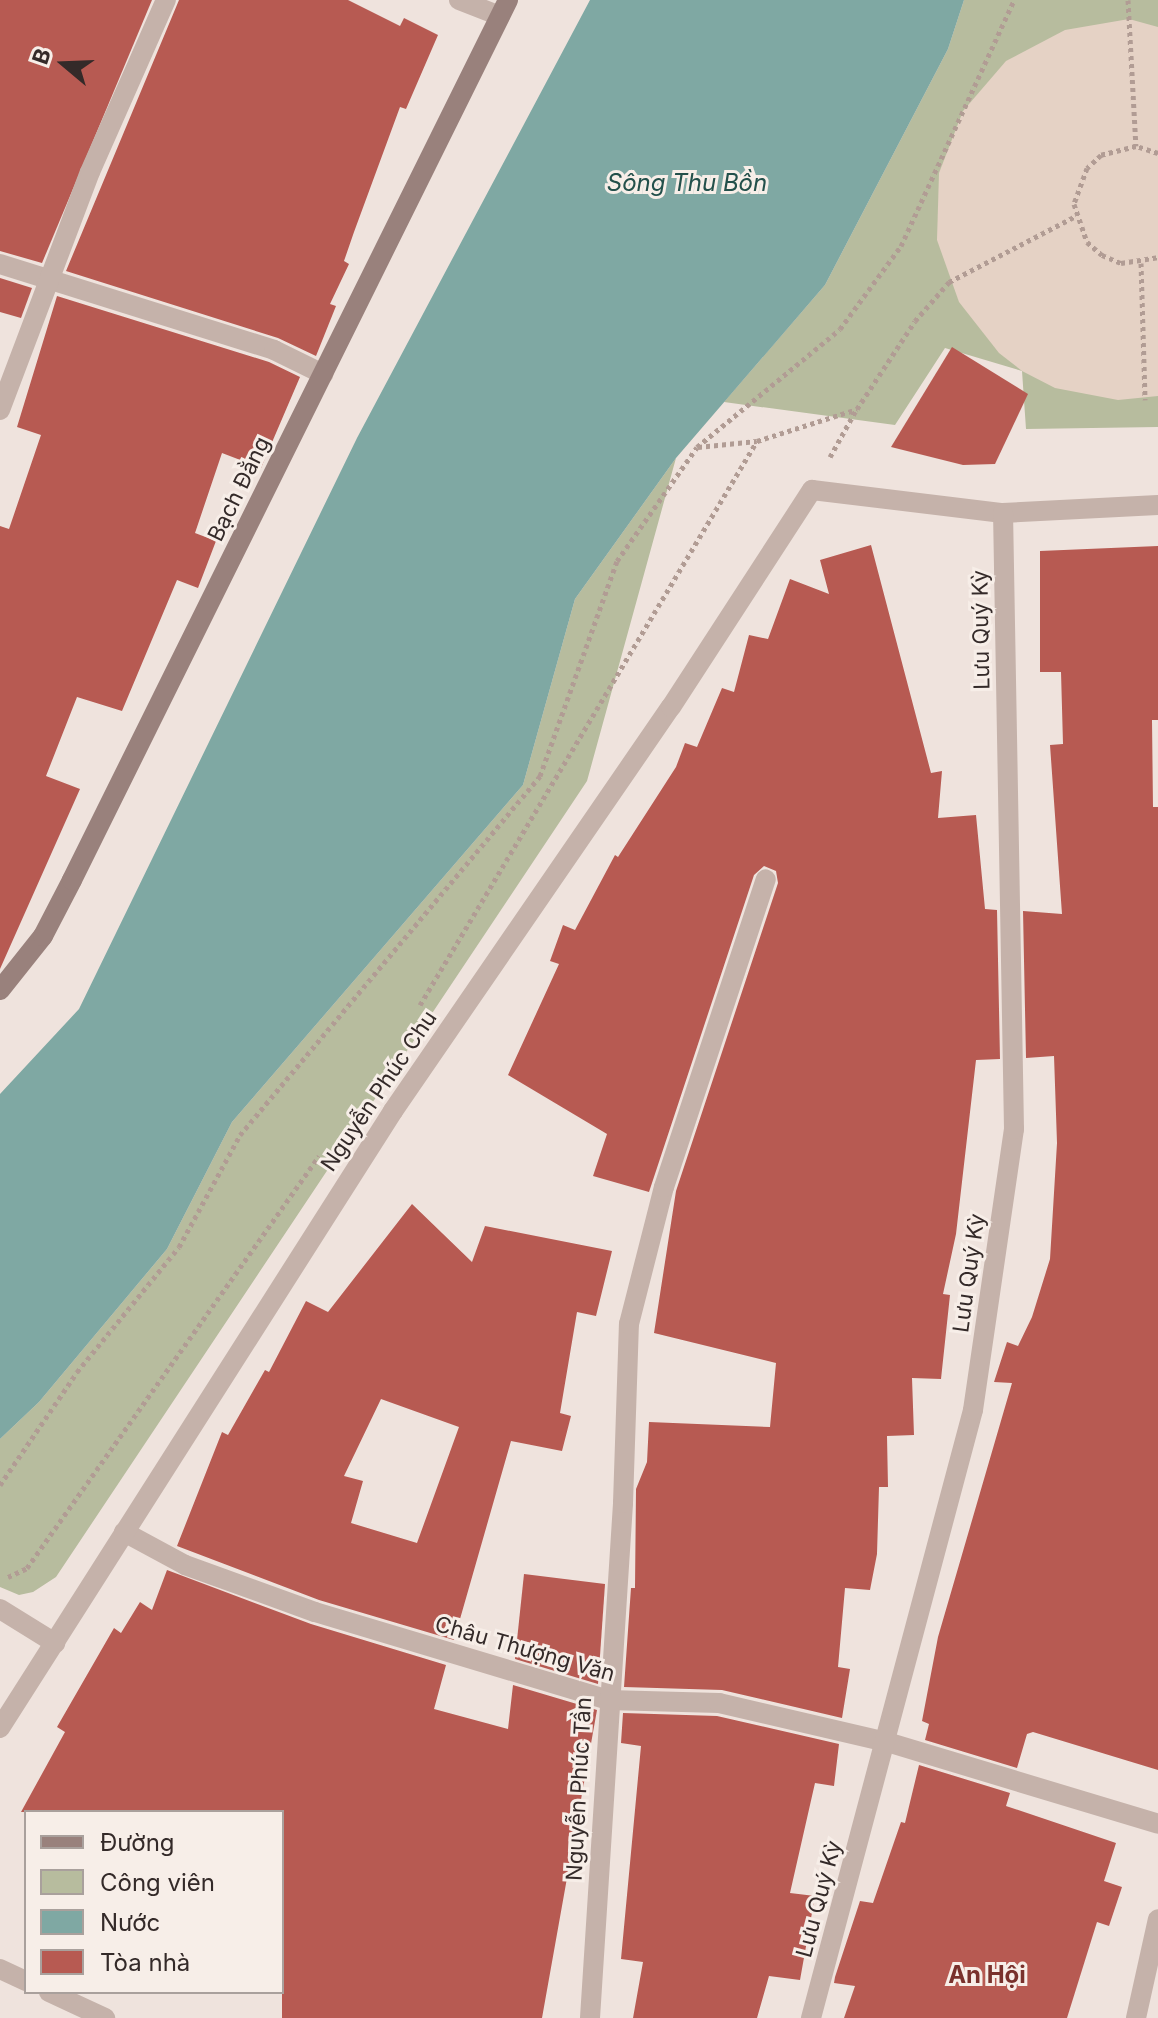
<!DOCTYPE html>
<meta charset="utf-8">
<style>
body{margin:0}
#map{position:relative;width:1158px;height:2018px;overflow:hidden;background:#efe3dd;font-family:Inter,sans-serif}
div>[style]{position:absolute}
[style*='--x']{left:calc(var(--x)*1px);top:calc(var(--y)*1px);width:calc(var(--w)*1px);rotate:calc(var(--a)*1deg)}
.green>*{inset:0;background:#b7bc9e}
.plaza>*{inset:0;background:#e5d2c5}
.water>*{inset:0;background:#7fa8a3}
.building>*{inset:0;background:#b75a52}
.path>*{height:5px;margin-top:-2.5px;transform-origin:0;background:repeating-linear-gradient(90deg,#b19c94 0 4px,transparent 0 8px)}
.lane>*{height:20px;margin:-10px;padding:0 10px;transform-origin:10px;border-radius:10px;background:#c5b2aa}
.street>*{height:20px;margin:-10px;padding:0 10px;transform-origin:10px;border-radius:10px;background:#c5b2aa}
.secondary>*{height:20px;margin:-10px;padding:0 10px;transform-origin:10px;border-radius:10px;background:#99817c}
span{translate:-50% -50%;white-space:nowrap;text-align:center;line-height:1.15;-webkit-text-stroke:6px #f7eee8;paint-order:stroke}
.street-label{font-size:22px;color:#342a29}
.water-label{font-size:24px;color:#23504b;font-style:italic}
.neighbourhood-label{font-size:24px;color:#79312c;font-weight:700}
.legend{position:absolute;left:24px;top:1810px;width:260px;height:184px;box-sizing:border-box;background:#f7eee8;border:2px solid #a9a09c;margin:0;padding:10px 14px;list-style:none;font-size:24px;color:#342a29}
.legend li{display:flex;align-items:center;gap:16px;height:40px}
.legend b{width:40px;border:2px solid #a9a09c}
.north{position:absolute;left:24px;top:24px;width:80px;height:80px;-webkit-text-stroke:6px #f7eee8;paint-order:stroke;rotate:289deg;font-size:22px;font-weight:700;line-height:32px;text-align:center;color:#342a29}
.north::after{content:'';display:block;margin:auto;width:28px;height:36px;background:#342a29;clip-path:polygon(50% 0,100% 100%,50% 72%,0 100%)}
</style>
<div id="map">
<div class="green">
<i style="clip-path:polygon(964px 0,1158px 0,1158px 427px,1026px 429px,1022px 371px,945px 348px,895px 425px,724px 402px,825px 285px,948px 49px)"></i>
<i style="clip-path:polygon(676px 458px,587px 781px,56px 1577px,33px 1592px,19px 1595px,0 1587px,0 1439px,39px 1402px,167px 1249px,232px 1122px,523px 785px,575px 599px)"></i>
</div>
<div class="plaza">
<i style="clip-path:polygon(1129px 19px,1158px 27px,1158px 396px,1118px 400px,1055px 388px,1022px 371px,999px 353px,959px 302px,937px 240px,939px 173px,963px 111px,1006px 61px,1065px 30px)"></i>
</div>
<div class="water">
<i style="clip-path:polygon(590px 0,964px 0,948px 49px,825px 285px,676px 458px,575px 599px,523px 785px,232px 1122px,167px 1249px,39px 1402px,0 1439px,0 1094px,79px 1009px,357px 438px)"></i>
</div>
<div class="building">
<i style="clip-path:polygon(0 0,152px 0,42px 263px,0 251px)"></i>
<i style="clip-path:polygon(179px 0,348px 0,400px 26px,404px 18px,438px 35px,406px 109px,400px 107px,354px 232px,344px 261px,349px 264px,330px 304px,336px 306px,316px 356px,278px 338px,66px 271px)"></i>
<i style="clip-path:polygon(0 278px,32px 288px,21px 318px,0 312px)"></i>
<i style="clip-path:polygon(57px 296px,269px 362px,300px 377px,261px 468px,222px 453px,195px 533px,216px 541px,198px 588px,177px 580px,122px 711px,77px 697px,46px 776px,80px 789px,0 969px,0 526px,9px 529px,41px 435px,17px 427px)"></i>
<i style="clip-path:polygon(952px 347px,1028px 394px,995px 464px,963px 465px,891px 447px)"></i>
<i style="clip-path:polygon(871px 545px,931px 773px,942px 771px,938px 818px,976px 815px,985px 909px,997px 910px,1000px 1059px,976px 1060px,956px 1234px,943px 1294px,950px 1295px,941px 1379px,912px 1378px,914px 1435px,887px 1436px,888px 1487px,879px 1487px,877px 1554px,870px 1590px,845px 1588px,838px 1667px,850px 1669px,842px 1718px,722px 1690px,624px 1687px,631px 1588px,635px 1588px,636px 1489px,647px 1462px,649px 1422px,770px 1427px,776px 1363px,654px 1333px,676px 1191px,778px 883px,776px 871px,764px 866px,754px 875px,649px 1192px,593px 1176px,607px 1134px,508px 1075px,559px 964px,550px 961px,563px 925px,575px 930px,615px 855px,618px 857px,676px 767px,685px 743px,697px 747px,722px 688px,734px 692px,749px 635px,768px 639px,790px 579px,829px 594px,820px 560px)"></i>
<i style="clip-path:polygon(1158px 546px,1158px 720px,1152px 720px,1153px 807px,1158px 807px,1158px 1770px,1033px 1732px,1027px 1734px,1017px 1768px,925px 1740px,929px 1724px,922px 1721px,938px 1637px,1012px 1383px,994px 1382px,1007px 1342px,1018px 1346px,1032px 1317px,1050px 1259px,1057px 1143px,1054px 1056px,1026px 1058px,1023px 911px,1062px 914px,1050px 745px,1063px 744px,1061px 672px,1040px 672px,1040px 551px)"></i>
<i style="clip-path:polygon(evenodd,412px 1204px,472px 1262px,485px 1226px,612px 1251px,596px 1316px,577px 1312px,560px 1413px,571px 1416px,562px 1451px,511px 1441px,454px 1640px,319px 1600px,177px 1546px,222px 1432px,228px 1435px,265px 1370px,269px 1372px,306px 1301px,328px 1312px,412px 1204px,381px 1399px,459px 1427px,417px 1543px,351px 1523px,363px 1481px,344px 1476px,381px 1399px)"></i>
<i style="clip-path:polygon(167px 1570px,311px 1624px,446px 1665px,434px 1709px,508px 1729px,513px 1685px,597px 1710px,542px 2018px,282px 2018px,282px 1812px,21px 1812px,65px 1732px,57px 1727px,114px 1628px,121px 1633px,140px 1602px,152px 1610px)"></i>
<i style="clip-path:polygon(524px 1574px,605px 1584px,598px 1684px,515px 1659px)"></i>
<i style="clip-path:polygon(623px 1713px,717px 1716px,839px 1744px,834px 1786px,815px 1783px,790px 1893px,815px 1896px,800px 1980px,769px 1976px,757px 2018px,633px 2018px,643px 1962px,621px 1959px,641px 1746px,621px 1743px)"></i>
<i style="clip-path:polygon(919px 1765px,1010px 1793px,1006px 1806px,1116px 1843px,1104px 1881px,1122px 1887px,1109px 1926px,1097px 1922px,1067px 2018px,844px 2018px,855px 1986px,834px 1983px,835px 1977px,860px 1901px,873px 1903px,901px 1822px,905px 1823px)"></i>
</div>
<div class="path">
<i style="--x:1128;--y:0;--w:146;--a:86.9"></i>
<i style="--x:1158;--y:153;--w:23;--a:-162"></i>
<i style="--x:1136;--y:146;--w:36;--a:166"></i>
<i style="--x:1101;--y:155;--w:19;--a:137"></i>
<i style="--x:1087;--y:168;--w:38;--a:110"></i>
<i style="--x:1074;--y:204;--w:40;--a:71.1"></i>
<i style="--x:1087;--y:242;--w:20;--a:41"></i>
<i style="--x:1102;--y:255;--w:21;--a:23"></i>
<i style="--x:1121;--y:263;--w:37;--a:-9"></i>
<i style="--x:1141;--y:263;--w:137;--a:88.3"></i>
<i style="--x:698;--y:447;--w:59;--a:-5.8"></i>
<i style="--x:757;--y:441;--w:105;--a:-17.7"></i>
<i style="--x:857;--y:409;--w:105;--a:-56.6"></i>
<i style="--x:915;--y:321;--w:52;--a:-48.9"></i>
<i style="--x:949;--y:282;--w:143;--a:-27.5"></i>
<i style="--x:830;--y:457;--w:54;--a:-61"></i>
<i style="--x:420;--y:1005;--w:657;--a:-59.14"></i>
<i style="--x:0;--y:1485;--w:137;--a:-55.7"></i>
<i style="--x:77;--y:1372;--w:161;--a:-50.8"></i>
<i style="--x:179;--y:1247;--w:128;--a:-61.4"></i>
<i style="--x:240;--y:1135;--w:468;--a:-50.1"></i>
<i style="--x:540;--y:776;--w:228;--a:-70.3"></i>
<i style="--x:617;--y:561;--w:139;--a:-54.9"></i>
<i style="--x:697;--y:447;--w:185;--a:-39.5"></i>
<i style="--x:840;--y:329;--w:103;--a:-53.7"></i>
<i style="--x:901;--y:246;--w:271;--a:-65.3"></i>
<i style="--x:8;--y:1577;--w:21;--a:-25"></i>
<i style="--x:27;--y:1568;--w:505;--a:-54.67"></i>
</div>
<div class="lane">
<i style="--x:459;--y:0;--w:44;--a:21.3"></i>
<i style="--x:0;--y:264;--w:287;--a:17.4"></i>
<i style="--x:274;--y:350;--w:55;--a:26.1"></i>
<i style="--x:0;--y:410;--w:254;--a:-69.3"></i>
<i style="--x:90;--y:172;--w:188;--a:-66.2"></i>
<i style="--x:0;--y:1609;--w:65;--a:31.7"></i>
</div>
<div class="street">
<i style="--x:124;--y:1532;--w:69;--a:28.4"></i>
<i style="--x:185;--y:1565;--w:138;--a:19.9"></i>
<i style="--x:315;--y:1612;--w:306;--a:16.7"></i>
<i style="--x:608;--y:1700;--w:111;--a:1.5"></i>
<i style="--x:719;--y:1703;--w:172;--a:13.1"></i>
<i style="--x:887;--y:1742;--w:283;--a:16.8"></i>
<i style="--x:0;--y:1728;--w:732;--a:-57.5"></i>
<i style="--x:393;--y:1111;--w:490;--a:-55.5"></i>
<i style="--x:671;--y:707;--w:259;--a:-57"></i>
<i style="--x:812;--y:490;--w:192;--a:6.9"></i>
<i style="--x:1003;--y:513;--w:155;--a:-3"></i>
<i style="--x:0;--y:1969;--w:29;--a:25"></i>
<i style="--x:49;--y:1992;--w:62;--a:24.9"></i>
<i style="--x:590;--y:2018;--w:516;--a:-86.33"></i>
<i style="--x:623;--y:1503;--w:179;--a:-88.1"></i>
<i style="--x:629;--y:1324;--w:141;--a:-75.7"></i>
<i style="--x:664;--y:1187;--w:324;--a:-71.7"></i>
<i style="--x:811;--y:2018;--w:629;--a:-75.08"></i>
<i style="--x:973;--y:1410;--w:284;--a:-81.7"></i>
<i style="--x:1014;--y:1129;--w:616;--a:-91.02"></i>
<i style="--x:1136;--y:2018;--w:101;--a:-77.5"></i>
</div>
<div class="secondary">
<i style="--x:0;--y:990;--w:69;--a:-51.5"></i>
<i style="--x:43;--y:936;--w:63;--a:-62.6"></i>
<i style="--x:72;--y:880;--w:982;--a:-63.64"></i>
</div>
<div class="street-label">
<span style="left:239px;top:489px;rotate:-64deg">Bạch Đằng</span>
<span style="left:981px;top:630px;rotate:-91deg">Lưu Quý Kỳ</span>
<span style="left:379px;top:1091px;rotate:-56deg">Nguyễn Phúc Chu</span>
<span style="left:969px;top:1273px;rotate:-82deg">Lưu Quý Kỳ</span>
<span style="left:525px;top:1649px;rotate:16deg">Châu Thượng Văn</span>
<span style="left:579px;top:1789px;rotate:-87deg">Nguyễn Phúc Tần</span>
<span style="left:819px;top:1899px;rotate:-75deg">Lưu Quý Kỳ</span>
</div>
<div class="water-label">
<span style="left:687px;top:183px">Sông Thu Bồn</span>
</div>
<div class="neighbourhood-label">
<span style="left:987px;top:1975px">An Hội</span>
</div>
<ul class="legend">
<li><b style="height:10px;background:#99817c"></b>Đường</li>
<li><b style="height:22px;background:#b7bc9e"></b>Công viên</li>
<li><b style="height:22px;background:#7fa8a3"></b>Nước</li>
<li><b style="height:22px;background:#b75a52"></b>Tòa nhà</li>
</ul>
<div class="north">B</div>
</div>
